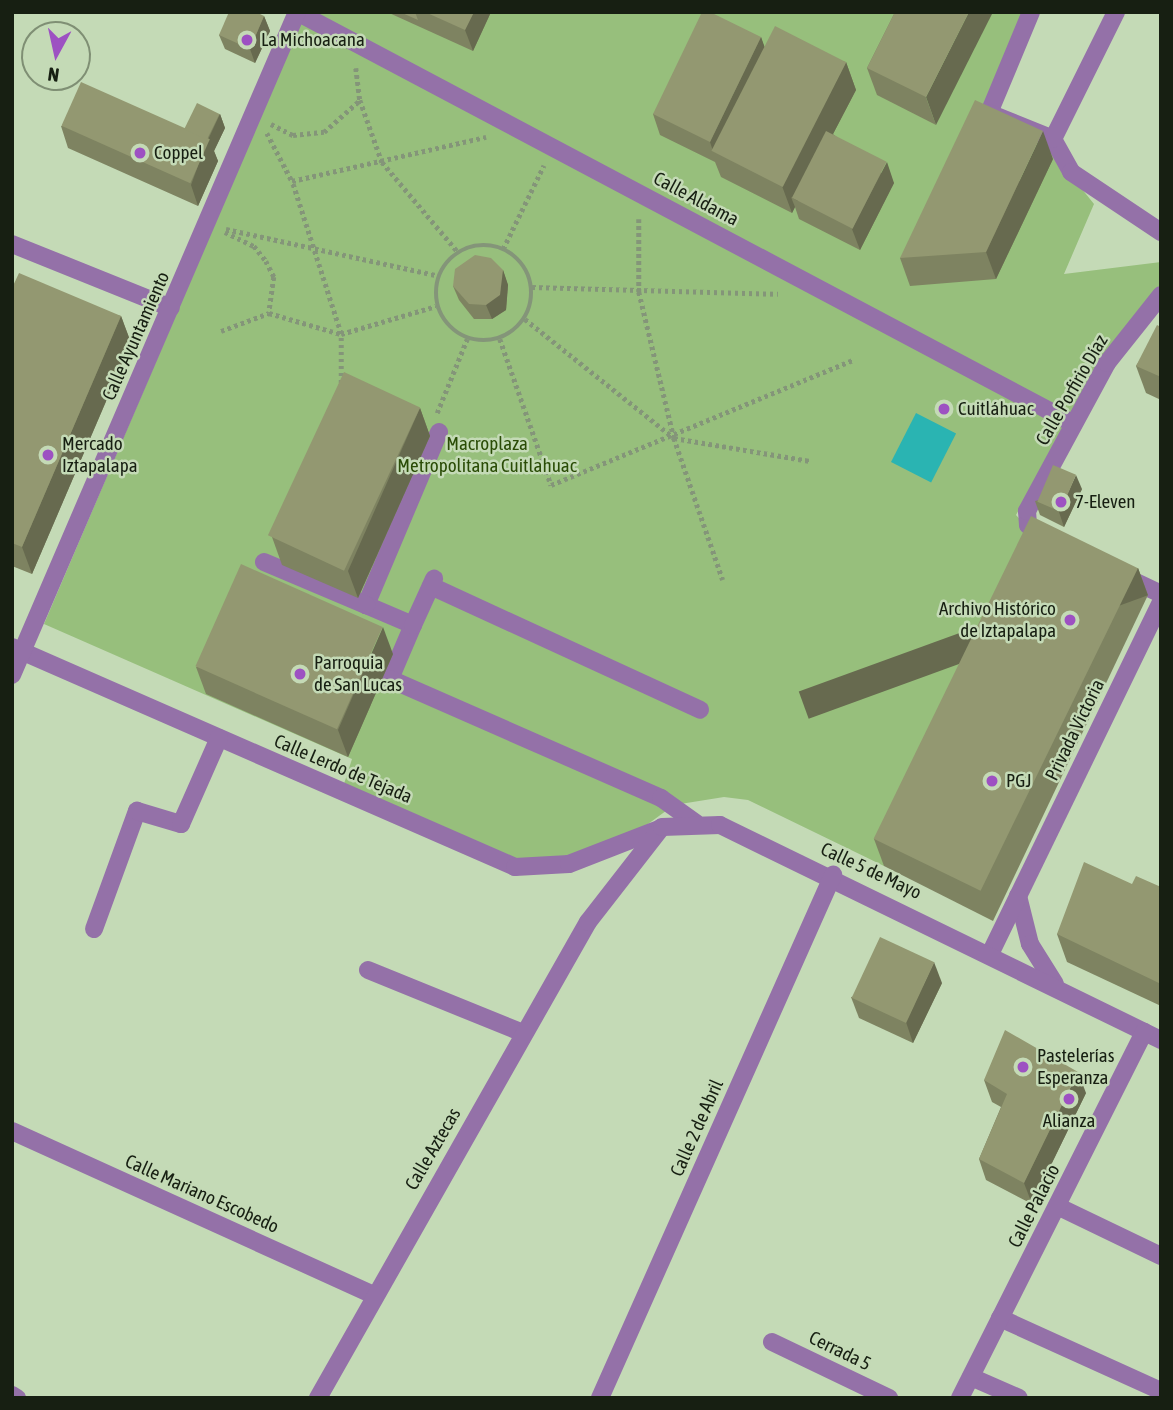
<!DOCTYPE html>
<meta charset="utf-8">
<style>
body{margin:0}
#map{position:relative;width:1173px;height:1410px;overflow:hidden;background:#c4dab6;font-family:"Asap Condensed",sans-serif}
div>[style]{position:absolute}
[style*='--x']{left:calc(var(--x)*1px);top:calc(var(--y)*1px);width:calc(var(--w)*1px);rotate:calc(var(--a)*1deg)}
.green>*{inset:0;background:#97bf7c}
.water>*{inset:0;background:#2ab4b2;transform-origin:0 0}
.path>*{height:4.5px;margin-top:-2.25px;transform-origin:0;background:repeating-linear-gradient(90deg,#849579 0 3.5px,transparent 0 7px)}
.path>.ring{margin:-2.25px;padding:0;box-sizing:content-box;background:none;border:4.5px solid #849579;border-radius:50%}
.minor>*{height:18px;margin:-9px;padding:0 9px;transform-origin:9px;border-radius:9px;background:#9471a8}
.wall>*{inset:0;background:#7e8361}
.shaded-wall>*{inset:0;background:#676a4f;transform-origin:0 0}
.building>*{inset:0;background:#939871;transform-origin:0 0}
.dots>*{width:19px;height:19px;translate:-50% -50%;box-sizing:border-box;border:4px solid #c4dab6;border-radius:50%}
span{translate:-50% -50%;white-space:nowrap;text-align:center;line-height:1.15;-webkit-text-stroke:5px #c4dab6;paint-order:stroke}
.poi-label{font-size:19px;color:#171f12}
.left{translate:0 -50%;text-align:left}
.right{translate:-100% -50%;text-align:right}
.street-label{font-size:19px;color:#171f12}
.park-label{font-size:19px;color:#2a4c06}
.frame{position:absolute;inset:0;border:14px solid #171f12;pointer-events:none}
.north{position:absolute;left:21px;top:21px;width:70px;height:70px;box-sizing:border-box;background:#c4dab6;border:2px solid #7f8f74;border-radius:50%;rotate:188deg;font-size:19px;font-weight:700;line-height:28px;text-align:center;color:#171f12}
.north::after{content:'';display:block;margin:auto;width:24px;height:32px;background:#9d51c2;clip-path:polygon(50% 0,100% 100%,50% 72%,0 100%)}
</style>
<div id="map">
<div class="green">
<i style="clip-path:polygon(305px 12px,1033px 12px,988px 115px,1040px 137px,1094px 204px,1064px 274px,1161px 262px,1161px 286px,1107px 349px,1016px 515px,1041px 543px,884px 866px,748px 800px,724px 797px,674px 805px,633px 835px,568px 859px,524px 862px,343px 787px,352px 759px,44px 624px)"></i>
</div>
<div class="water">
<i style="left:916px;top:413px;width:45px;height:55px;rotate:27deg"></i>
</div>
<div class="path">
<i style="--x:356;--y:68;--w:32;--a:83"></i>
<i style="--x:360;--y:100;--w:66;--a:70.5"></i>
<i style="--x:382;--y:162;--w:118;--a:49.8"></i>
<i style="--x:271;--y:124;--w:25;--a:27"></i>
<i style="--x:293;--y:135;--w:31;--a:-6"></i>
<i style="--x:324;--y:132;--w:48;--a:-41.6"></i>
<i style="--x:267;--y:133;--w:54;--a:62.5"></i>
<i style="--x:639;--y:219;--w:73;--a:90"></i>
<i style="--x:639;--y:292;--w:150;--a:76.5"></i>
<i style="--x:674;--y:438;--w:150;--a:71"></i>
<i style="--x:226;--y:229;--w:218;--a:12.4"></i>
<i style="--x:225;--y:232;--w:32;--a:26"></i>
<i style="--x:254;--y:246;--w:19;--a:51"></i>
<i style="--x:266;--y:261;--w:18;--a:63"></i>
<i style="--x:274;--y:277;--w:36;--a:98"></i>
<i class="ring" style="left:436px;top:245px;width:91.5px;height:91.5px"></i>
<i style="--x:503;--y:249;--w:93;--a:-64"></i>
<i style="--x:532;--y:287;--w:246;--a:1.6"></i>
<i style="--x:525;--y:319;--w:191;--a:38.6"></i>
<i style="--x:674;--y:438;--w:138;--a:9.6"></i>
<i style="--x:221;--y:331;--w:51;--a:-20.6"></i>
<i style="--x:269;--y:313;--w:75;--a:16.3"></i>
<i style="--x:341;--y:334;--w:99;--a:-16.4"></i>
<i style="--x:500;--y:339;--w:155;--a:70.7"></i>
<i style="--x:551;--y:485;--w:327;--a:-22.5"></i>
<i style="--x:341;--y:383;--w:49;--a:-90"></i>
<i style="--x:341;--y:334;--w:161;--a:-107.8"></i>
<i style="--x:292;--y:181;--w:199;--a:-12.8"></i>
<i style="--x:437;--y:413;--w:80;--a:-67.9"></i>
</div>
<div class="minor">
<i style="--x:297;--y:12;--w:879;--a:27.93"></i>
<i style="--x:1031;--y:12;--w:109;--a:112.6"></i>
<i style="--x:989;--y:113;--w:69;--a:22.1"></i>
<i style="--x:1053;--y:139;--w:38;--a:61"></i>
<i style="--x:1071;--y:172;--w:108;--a:33.7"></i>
<i style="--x:1053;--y:139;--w:142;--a:-63.6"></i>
<i style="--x:12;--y:244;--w:171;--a:21.9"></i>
<i style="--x:439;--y:432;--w:188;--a:112.9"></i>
<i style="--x:366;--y:605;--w:51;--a:23.1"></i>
<i style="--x:413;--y:625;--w:59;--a:113.1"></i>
<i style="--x:390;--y:679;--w:296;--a:23.7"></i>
<i style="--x:661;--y:798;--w:43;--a:35.5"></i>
<i style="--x:1044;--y:537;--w:20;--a:-143"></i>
<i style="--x:1028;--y:525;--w:14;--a:-94"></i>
<i style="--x:1027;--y:511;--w:168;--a:-61.6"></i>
<i style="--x:1107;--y:363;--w:87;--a:-51.5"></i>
<i style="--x:264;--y:562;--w:111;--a:22.9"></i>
<i style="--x:1123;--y:576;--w:42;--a:25.3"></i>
<i style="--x:431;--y:586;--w:296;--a:24.7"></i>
<i style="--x:413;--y:625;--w:51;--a:-65.5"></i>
<i style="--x:12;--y:647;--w:549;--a:23.62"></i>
<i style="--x:515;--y:867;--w:54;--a:-3.2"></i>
<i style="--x:569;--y:864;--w:97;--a:-21.3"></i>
<i style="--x:12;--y:675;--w:722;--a:-66.74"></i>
<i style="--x:1018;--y:896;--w:49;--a:76"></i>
<i style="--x:1030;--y:944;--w:47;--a:58"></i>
<i style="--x:94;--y:929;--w:126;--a:-70"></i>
<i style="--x:137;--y:811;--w:46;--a:16.5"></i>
<i style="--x:181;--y:824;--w:94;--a:-66.2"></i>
<i style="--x:991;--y:952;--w:389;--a:-64.1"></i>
<i style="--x:368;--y:970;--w:167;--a:22.1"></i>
<i style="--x:12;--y:1131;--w:397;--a:24.4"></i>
<i style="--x:1057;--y:1206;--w:115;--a:25.7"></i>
<i style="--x:1000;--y:1318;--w:177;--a:24.4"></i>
<i style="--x:772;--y:1342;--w:130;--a:25.6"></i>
<i style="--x:971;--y:1377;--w:52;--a:23.6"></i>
<i style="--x:12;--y:1395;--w:6;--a:31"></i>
<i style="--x:318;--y:1398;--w:547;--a:-60.44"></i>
<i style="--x:588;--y:922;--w:120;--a:-52.1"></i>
<i style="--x:662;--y:827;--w:58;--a:-2"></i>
<i style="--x:720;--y:825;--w:491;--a:26"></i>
<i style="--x:600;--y:1398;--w:573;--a:-65.99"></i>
<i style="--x:960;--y:1398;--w:410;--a:-63.3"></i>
</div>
<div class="wall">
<i style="clip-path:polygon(387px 12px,491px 12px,473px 51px)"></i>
<i style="clip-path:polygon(895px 12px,936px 125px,877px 95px,867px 68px)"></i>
<i style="clip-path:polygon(264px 16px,270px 31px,255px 63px,225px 49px,219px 35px)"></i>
<i style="clip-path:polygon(761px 37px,764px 47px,846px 62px,856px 90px,833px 134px,894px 183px,860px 250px,799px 219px,795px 207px,792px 213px,721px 177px,715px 162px,660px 135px,653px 114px)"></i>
<i style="clip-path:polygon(220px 114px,225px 128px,214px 151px,218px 161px,198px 206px,68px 148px,61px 126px,185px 129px)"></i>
<i style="clip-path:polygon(1053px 159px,996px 279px,910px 286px,900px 258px)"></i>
<i style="clip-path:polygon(503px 270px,508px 285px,506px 310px,492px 319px,474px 319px,459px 300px,453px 286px)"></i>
<i style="clip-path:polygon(12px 288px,121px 316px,131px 343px,32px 574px,12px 566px)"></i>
<i style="clip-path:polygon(1161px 327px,1161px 400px,1146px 393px,1136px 366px)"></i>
<i style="clip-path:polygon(420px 408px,430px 436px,358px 598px,282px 565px,272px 537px)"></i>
<i style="clip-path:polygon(1082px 489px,1064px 527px,1040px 515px,1035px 501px)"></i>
<i style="clip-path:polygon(1138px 568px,1148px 595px,993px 921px,884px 866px,874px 839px)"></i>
<i style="clip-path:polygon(393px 654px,348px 757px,206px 694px,196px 667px)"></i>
<i style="clip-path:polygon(1132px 884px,1161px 887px,1161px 1006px,1067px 962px,1057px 934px)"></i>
<i style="clip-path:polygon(942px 983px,913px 1043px,859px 1018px,851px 997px)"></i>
<i style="clip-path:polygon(984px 1080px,1086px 1093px,1032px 1204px,986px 1180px,979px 1159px,1001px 1107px,992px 1102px)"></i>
</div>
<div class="shaded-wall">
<i style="clip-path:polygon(474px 12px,491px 12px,473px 51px,465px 30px)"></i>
<i style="clip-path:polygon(969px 12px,993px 12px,936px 125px,926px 97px)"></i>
<i style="clip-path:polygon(264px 16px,270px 31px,255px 63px,250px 49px)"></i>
<i style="clip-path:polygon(761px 37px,769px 59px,713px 151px,710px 142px)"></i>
<i style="clip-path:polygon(846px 62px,856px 90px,798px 201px,791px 197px,795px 207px,792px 213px,782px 186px)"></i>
<i style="clip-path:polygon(220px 114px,225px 128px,214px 151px,218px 161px,198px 206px,191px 185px,206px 144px)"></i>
<i style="clip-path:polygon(1043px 131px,1053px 159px,996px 279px,986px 252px)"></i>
<i style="clip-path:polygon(887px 162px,894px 183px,860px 250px,852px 229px)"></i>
<i style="clip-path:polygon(503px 270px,508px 285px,506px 310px,492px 319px,486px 305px)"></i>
<i style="clip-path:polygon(121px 316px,131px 343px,32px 574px,22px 547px)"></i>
<i style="clip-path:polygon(420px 408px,430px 436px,358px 598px,348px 571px)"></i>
<i style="clip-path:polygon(1076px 475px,1082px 489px,1064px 527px,1059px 512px)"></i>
<i style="left:1138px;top:568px;width:29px;height:361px;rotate:70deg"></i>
<i style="clip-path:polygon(383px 627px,393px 654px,348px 757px,338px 730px)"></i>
<i style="clip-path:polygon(934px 962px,942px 983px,913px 1043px,906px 1022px)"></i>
<i style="clip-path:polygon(1078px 1072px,1086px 1093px,1032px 1204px,1024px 1183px)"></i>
</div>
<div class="building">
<i style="clip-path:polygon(229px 12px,256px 12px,264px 16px,250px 49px,219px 35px)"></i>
<i style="clip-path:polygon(400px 12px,415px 12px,418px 20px)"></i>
<i style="clip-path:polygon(425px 12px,474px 12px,465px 30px)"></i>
<i style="clip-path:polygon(702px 12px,710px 12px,761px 37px,710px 142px,653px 114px)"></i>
<i style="clip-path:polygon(895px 12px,969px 12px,926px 97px,867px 68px)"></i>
<i style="left:775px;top:26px;width:80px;height:140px;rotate:27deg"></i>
<i style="left:81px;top:82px;width:141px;height:48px;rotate:24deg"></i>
<i style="clip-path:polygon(975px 100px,1043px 131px,986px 252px,900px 258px)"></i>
<i style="left:197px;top:103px;width:25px;height:29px;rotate:26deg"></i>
<i style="left:826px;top:131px;width:68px;height:75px;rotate:27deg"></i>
<i style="clip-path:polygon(475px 255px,491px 258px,503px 270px,500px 295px,486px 305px,469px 304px,453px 286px,455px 269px)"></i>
<i style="clip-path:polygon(19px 273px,121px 316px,22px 547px,12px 543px,12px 288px)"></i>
<i style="clip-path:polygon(1157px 325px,1161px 327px,1161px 377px,1136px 366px)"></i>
<i style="left:344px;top:372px;width:84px;height:180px;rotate:25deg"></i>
<i style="left:1053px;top:465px;width:25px;height:40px;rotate:23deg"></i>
<i style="left:1031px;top:516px;width:119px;height:359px;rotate:26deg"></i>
<i style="left:241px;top:564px;width:155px;height:112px;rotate:24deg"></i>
<i style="clip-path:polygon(1084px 862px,1132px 884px,1136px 876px,1161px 887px,1161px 984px,1057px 934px)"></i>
<i style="left:880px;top:937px;width:60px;height:67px;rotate:25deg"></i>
<i style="clip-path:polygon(1005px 1030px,1078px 1072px,1024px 1183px,979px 1159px,1007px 1094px,984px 1080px)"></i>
</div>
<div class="dots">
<i style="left:247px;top:40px;background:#9d51c2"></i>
<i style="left:140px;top:153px;background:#9d51c2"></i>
<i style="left:944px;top:409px;background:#9d51c2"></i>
<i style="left:48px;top:455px;background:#9d51c2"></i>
<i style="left:1061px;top:502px;background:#9d51c2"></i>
<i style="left:1070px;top:620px;background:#9d51c2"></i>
<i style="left:300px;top:674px;background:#9d51c2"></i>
<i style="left:992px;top:781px;background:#9d51c2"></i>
<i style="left:1023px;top:1067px;background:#9d51c2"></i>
<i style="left:1069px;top:1099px;background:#9d51c2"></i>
</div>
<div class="poi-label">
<span class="left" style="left:261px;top:40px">La Michoacana</span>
<span class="left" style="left:154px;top:153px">Coppel</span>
<span class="left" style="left:958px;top:409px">Cuitláhuac</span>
<span class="left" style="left:62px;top:455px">Mercado<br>Iztapalapa</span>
<span class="left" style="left:1075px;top:502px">7-Eleven</span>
<span class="right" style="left:1056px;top:620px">Archivo Histórico<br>de Iztapalapa</span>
<span class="left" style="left:314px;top:674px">Parroquia<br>de San Lucas</span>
<span class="left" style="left:1006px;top:781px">PGJ</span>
<span class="left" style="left:1037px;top:1067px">Pastelerías<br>Esperanza</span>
<span style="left:1069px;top:1121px">Alianza</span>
</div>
<div class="street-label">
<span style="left:696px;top:199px;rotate:28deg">Calle Aldama</span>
<span style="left:136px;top:336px;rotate:-66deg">Calle Ayuntamiento</span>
<span style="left:1072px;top:390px;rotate:-60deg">Calle Porfirio Díaz</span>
<span style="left:1075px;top:730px;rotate:-64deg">Privada Victoria</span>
<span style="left:343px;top:769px;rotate:23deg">Calle Lerdo de Tejada</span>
<span style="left:871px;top:871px;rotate:25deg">Calle 5 de Mayo</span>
<span style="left:697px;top:1128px;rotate:-66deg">Calle 2 de Abril</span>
<span style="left:433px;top:1149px;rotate:-60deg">Calle Aztecas</span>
<span style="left:202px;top:1194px;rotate:24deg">Calle Mariano Escobedo</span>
<span style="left:1034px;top:1206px;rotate:-63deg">Calle Palacio</span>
<span style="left:840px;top:1351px;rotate:26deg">Cerrada 5</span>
</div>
<div class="park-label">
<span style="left:487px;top:455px">Macroplaza<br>Metropolitana Cuitlahuac</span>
</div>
<div class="frame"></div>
<div class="north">N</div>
</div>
